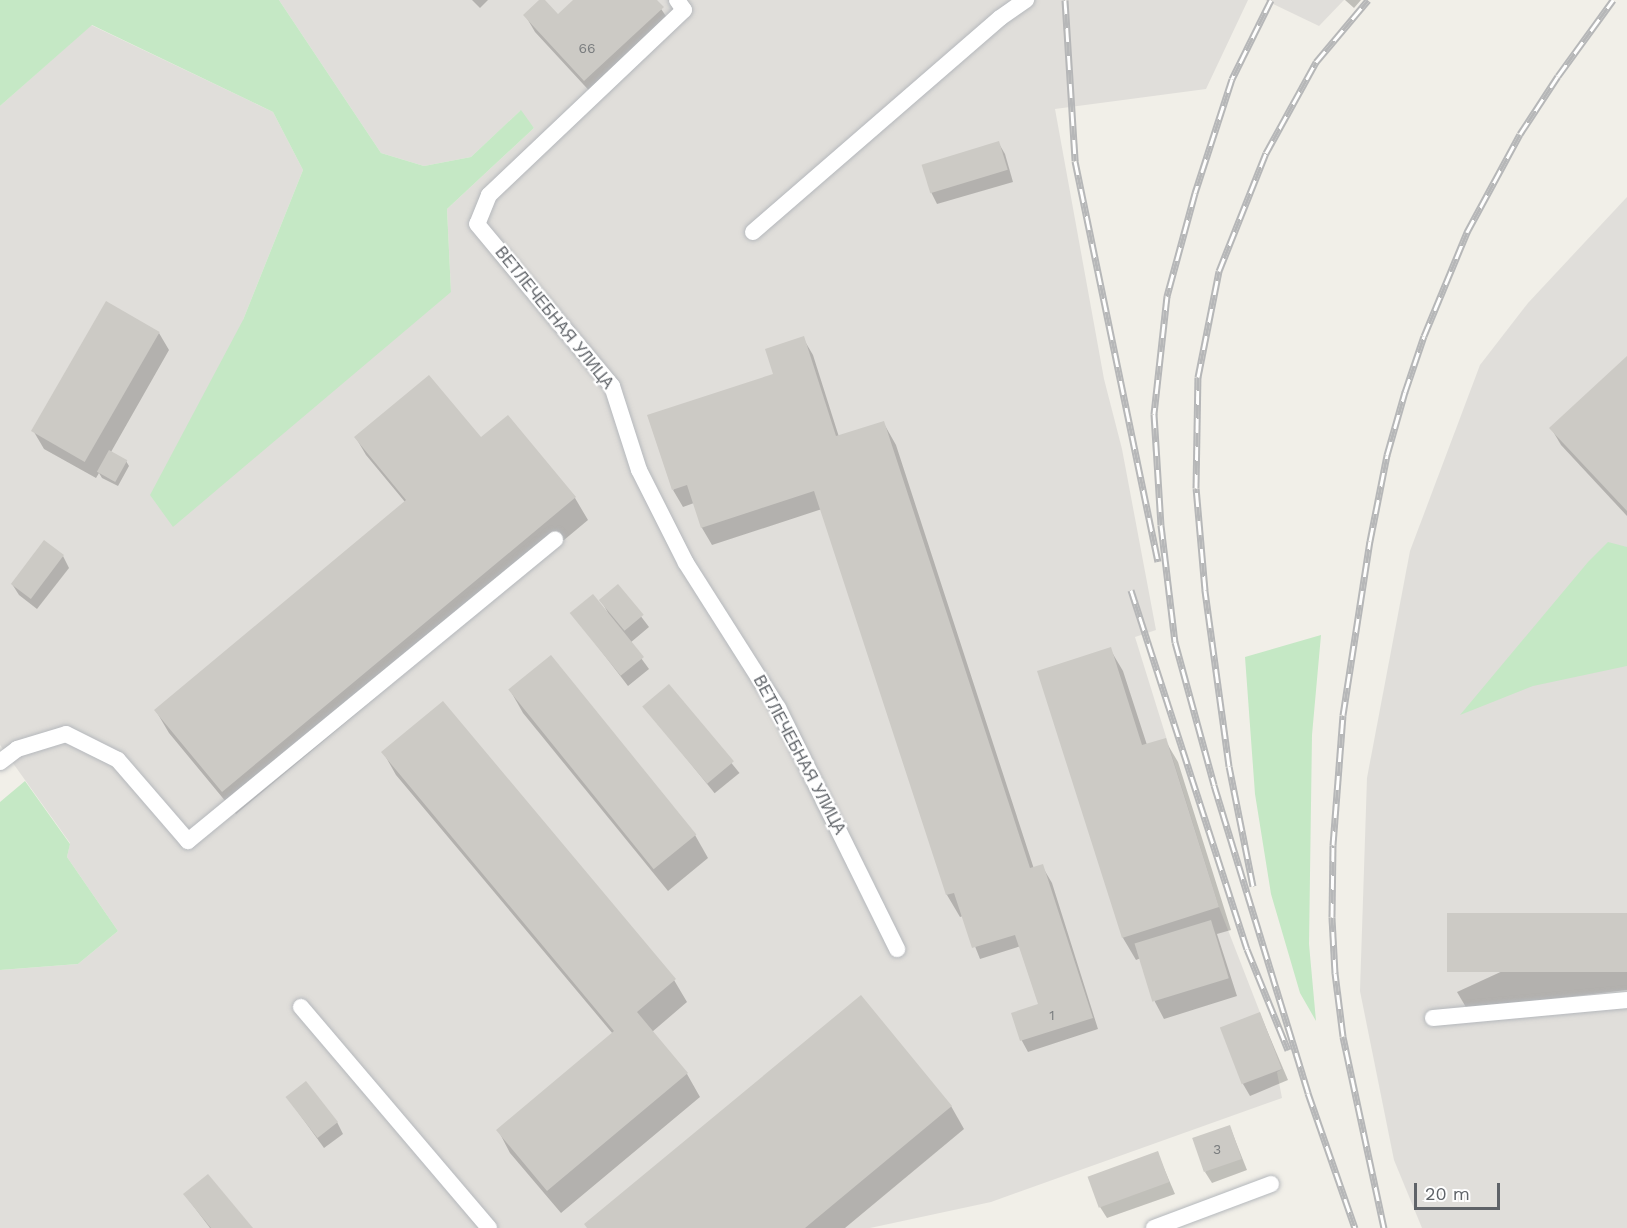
<!DOCTYPE html>
<meta charset="utf-8">
<style>
body{margin:0}
#map{position:relative;width:1627px;height:1228px;overflow:hidden;background:#f1efe8;font-family:"Work Sans",sans-serif}
div>[style]{position:absolute}
[style*='--x']{left:calc(var(--x)*1px);top:calc(var(--y)*1px);width:calc(var(--w)*1px);rotate:calc(var(--a)*1deg)}
.industrial>*{inset:0;background:#e0deda}
.green>*{inset:0;background:#c5e8c5}
.shadow>*{inset:0;background:#0003;transform-origin:0 0}
.building>*{inset:0;background:#cccac5;transform-origin:0 0}
.roads{filter:drop-shadow(0 0 2px #b5b8bc) drop-shadow(0 0 2px #b5b8bc)}
.service>*{height:16px;margin:-8px;padding:0 8px;transform-origin:8px;border-radius:8px;background:#fff}
.rail>*{height:7px;margin-top:-3.5px;transform-origin:0;background:repeating-linear-gradient(90deg,#fff 0 14px,#b6b7b8 0 28px);box-sizing:border-box;border-block:2px solid #b6b7b8}
span{translate:-50% -50%;white-space:nowrap;text-align:center;line-height:1.15;-webkit-text-stroke:4.5px #fff;paint-order:stroke}
.number-label{font-size:14px;color:#7a7d7f}
.number-label span{-webkit-text-stroke-width:0}
.street-label{font-size:16px;color:#5f6368}
.scale{position:absolute;left:1414px;top:1183px;width:86px;height:27px;box-sizing:border-box;border:3px solid #5f6368;border-top:0;padding-left:8px;font-size:18px;line-height:21px;white-space:nowrap;color:#5f6368;-webkit-text-stroke:4px #fff;paint-order:stroke}
</style>
<div id="map">
<div class="industrial">
<i style="clip-path:polygon(279px 0,1248px 0,1206px 89px,1055px 109px,1104px 379px,1122px 449px,1156px 630px,1135px 637px,1219px 907px,1282px 1069px,1277px 1072px,1282px 1098px,991px 1202px,870px 1228px,0 1228px,0 970px,78px 964px,118px 931px,67px 857px,70px 843px,0 745px,0 106px,91px 25px,273px 112px,303px 170px,243px 320px,451px 292px,447px 209px,534px 128px,520px 111px,471px 157px,424px 166px,381px 153px)"></i>
<i style="clip-path:polygon(1265px 0,1344px 0,1319px 26px)"></i>
<i style="clip-path:polygon(1627px 197px,1627px 1228px,1422px 1228px,1394px 1160px,1360px 991px,1367px 778px,1410px 551px,1480px 365px,1528px 303px)"></i>
</div>
<div class="green">
<i style="clip-path:polygon(0 0,279px 0,381px 153px,424px 166px,471px 157px,521px 110px,534px 128px,447px 209px,451px 292px,173px 527px,150px 495px,243px 320px,303px 170px,273px 112px,92px 25px,0 106px)"></i>
<i style="clip-path:polygon(1608px 542px,1627px 547px,1627px 666px,1533px 686px,1460px 715px,1588px 562px)"></i>
<i style="clip-path:polygon(1321px 635px,1312px 735px,1309px 944px,1316px 1021px,1300px 993px,1271px 894px,1255px 794px,1245px 657px)"></i>
<i style="clip-path:polygon(25px 781px,70px 844px,67px 857px,118px 931px,78px 964px,0 970px,0 802px)"></i>
</div>
<div class="shadow">
<i style="clip-path:polygon(472px 0,488px 0,480px 8px)"></i>
<i style="clip-path:polygon(541px 0,558px 16px,575px 0,655px 0,672px 25px,595px 97px,535px 32px,525px 15px)"></i>
<i style="clip-path:polygon(1345px 0,1361px 0,1354px 8px)"></i>
<i style="clip-path:polygon(998px 142px,1005px 154px,1013px 182px,937px 204px,931px 192px)"></i>
<i style="clip-path:polygon(159px 333px,169px 350px,111px 452px,126px 461px,129px 466px,118px 486px,102px 478px,99px 473px,96px 478px,44px 449px,34px 432px)"></i>
<i style="clip-path:polygon(803px 338px,813px 355px,839px 437px,883px 422px,896px 445px,1034px 869px,1042px 866px,1052px 883px,1098px 1029px,1028px 1052px,1022px 1041px,1013px 1014px,1040px 1005px,1021px 946px,980px 959px,963px 916px,960px 917px,947px 895px,822px 509px,712px 545px,702px 528px,694px 503px,683px 507px,673px 490px,774px 375px)"></i>
<i style="clip-path:polygon(1627px 358px,1627px 516px,1561px 445px,1551px 428px)"></i>
<i style="clip-path:polygon(356px 438px,481px 440px,575px 498px,588px 520px,236px 814px,169px 733px,156px 711px,405px 502px,366px 455px)"></i>
<i style="clip-path:polygon(63px 556px,69px 568px,37px 609px,19px 595px,12px 584px)"></i>
<i style="clip-path:polygon(618px 586px,649px 627px,630px 643px,649px 669px,628px 686px,572px 613px,608px 613px,601px 600px)"></i>
<i style="clip-path:polygon(1110px 649px,1123px 671px,1147px 745px,1165px 740px,1178px 762px,1231px 930px,1217px 934px,1237px 996px,1164px 1019px,1155px 1002px,1141px 958px,1136px 960px,1123px 938px)"></i>
<i style="left:669px;top:686px;width:112px;height:32px;rotate:51deg"></i>
<i style="clip-path:polygon(510px 690px,695px 835px,708px 858px,668px 891px,523px 713px)"></i>
<i style="clip-path:polygon(383px 752px,674px 980px,687px 1002px,652px 1032px,687px 1074px,700px 1097px,561px 1213px,510px 1153px,498px 1130px,613px 1034px,396px 775px)"></i>
<i style="clip-path:polygon(1627px 914px,1627px 990px,1467px 1009px,1457px 992px)"></i>
<i style="clip-path:polygon(1260px 1014px,1288px 1080px,1250px 1096px,1243px 1084px)"></i>
<i style="clip-path:polygon(287px 1097px,337px 1122px,343px 1134px,324px 1148px)"></i>
<i style="clip-path:polygon(951px 1106px,964px 1129px,845px 1228px,588px 1228px)"></i>
<i style="clip-path:polygon(1230px 1127px,1247px 1170px,1212px 1183px,1205px 1172px)"></i>
<i style="clip-path:polygon(1157px 1152px,1175px 1194px,1107px 1218px,1100px 1207px)"></i>
<i style="clip-path:polygon(185px 1195px,251px 1228px,210px 1228px)"></i>
</div>
<div class="building">
<i style="clip-path:polygon(539px 0,545px 0,558px 14px,573px 0,657px 0,664px 7px,584px 81px,523px 15px)"></i>
<i style="left:999px;top:141px;width:30px;height:81px;rotate:73deg"></i>
<i style="left:106px;top:301px;width:62px;height:150px;rotate:30deg"></i>
<i style="clip-path:polygon(804px 336px,836px 436px,884px 421px,1030px 868px,1043px 864px,1093px 1018px,1020px 1041px,1011px 1013px,1038px 1004px,1015px 935px,972px 948px,954px 893px,946px 895px,814px 491px,701px 528px,687px 485px,672px 490px,647px 415px,773px 374px,765px 349px)"></i>
<i style="clip-path:polygon(1627px 356px,1627px 511px,1549px 428px)"></i>
<i style="clip-path:polygon(429px 375px,481px 437px,508px 415px,576px 497px,222px 792px,154px 710px,406px 500px,354px 437px)"></i>
<i style="left:109px;top:450px;width:21px;height:25px;rotate:29deg"></i>
<i style="left:44px;top:540px;width:25px;height:55px;rotate:37deg"></i>
<i style="left:618px;top:584px;width:40px;height:25px;rotate:50deg"></i>
<i style="left:593px;top:594px;width:81px;height:30px;rotate:51deg"></i>
<i style="clip-path:polygon(1111px 647px,1142px 745px,1166px 738px,1219px 907px,1122px 938px,1037px 671px)"></i>
<i style="left:551px;top:655px;width:231px;height:55px;rotate:51deg"></i>
<i style="left:669px;top:684px;width:101px;height:35px;rotate:50deg"></i>
<i style="clip-path:polygon(443px 701px,676px 979px,637px 1012px,688px 1073px,547px 1191px,496px 1130px,614px 1031px,381px 752px)"></i>
<i style="left:1627px;top:913px;width:59px;height:180px;rotate:90deg"></i>
<i style="left:1211px;top:920px;width:61px;height:80px;rotate:73deg"></i>
<i style="clip-path:polygon(861px 995px,952px 1106px,947px 1110px,805px 1228px,587px 1228px,584px 1224px)"></i>
<i style="left:1260px;top:1012px;width:61px;height:43px;rotate:69deg"></i>
<i style="left:306px;top:1081px;width:52px;height:26px;rotate:52deg"></i>
<i style="left:1230px;top:1125px;width:36px;height:40px;rotate:71deg"></i>
<i style="left:1158px;top:1151px;width:33px;height:75px;rotate:70deg"></i>
<i style="clip-path:polygon(208px 1174px,253px 1228px,211px 1228px,183px 1194px)"></i>
</div>
<div class="roads">
<div class="service">
<i style="--x:677;--y:0;--w:12;--a:55"></i>
<i style="--x:684;--y:10;--w:269;--a:136.5"></i>
<i style="--x:489;--y:195;--w:31;--a:112"></i>
<i style="--x:477;--y:224;--w:211;--a:50.2"></i>
<i style="--x:612;--y:386;--w:88;--a:72.2"></i>
<i style="--x:639;--y:470;--w:104;--a:63.2"></i>
<i style="--x:686;--y:563;--w:172;--a:57.6"></i>
<i style="--x:778;--y:708;--w:269;--a:63.7"></i>
<i style="--x:753;--y:232;--w:327;--a:-40.9"></i>
<i style="--x:1000;--y:18;--w:32;--a:-35"></i>
<i style="--x:0;--y:762;--w:21;--a:-37"></i>
<i style="--x:17;--y:749;--w:51;--a:-17"></i>
<i style="--x:66;--y:734;--w:58;--a:26.6"></i>
<i style="--x:118;--y:760;--w:107;--a:49.2"></i>
<i style="--x:188;--y:841;--w:475;--a:-39.4"></i>
<i style="--x:301;--y:1007;--w:290;--a:49.6"></i>
<i style="--x:1433;--y:1018;--w:195;--a:-5.3"></i>
<i style="--x:1154;--y:1228;--w:125;--a:-20.6"></i>
</div>
</div>
<div class="rail">
<i style="--x:1065;--y:0;--w:161;--a:86.4"></i>
<i style="--x:1075;--y:161;--w:409;--a:78.3"></i>
<i style="--x:1271;--y:0;--w:88;--a:116.3"></i>
<i style="--x:1232;--y:79;--w:120;--a:108"></i>
<i style="--x:1195;--y:193;--w:107;--a:105.2"></i>
<i style="--x:1167;--y:296;--w:119;--a:96.3"></i>
<i style="--x:1154;--y:414;--w:111;--a:86.4"></i>
<i style="--x:1161;--y:525;--w:118;--a:83.2"></i>
<i style="--x:1175;--y:642;--w:148;--a:74.7"></i>
<i style="--x:1214;--y:785;--w:322;--a:73"></i>
<i style="--x:1308;--y:1093;--w:143;--a:70.8"></i>
<i style="--x:1131;--y:590;--w:377;--a:72.1"></i>
<i style="--x:1247;--y:949;--w:109;--a:67.9"></i>
<i style="--x:1253;--y:886;--w:122;--a:-101.3"></i>
<i style="--x:1229;--y:766;--w:178;--a:-97.8"></i>
<i style="--x:1205;--y:590;--w:102;--a:-95"></i>
<i style="--x:1196;--y:488;--w:111;--a:-89"></i>
<i style="--x:1198;--y:377;--w:108;--a:-78.8"></i>
<i style="--x:1219;--y:271;--w:127;--a:-68.3"></i>
<i style="--x:1266;--y:153;--w:104;--a:-61.2"></i>
<i style="--x:1316;--y:62;--w:81;--a:-50"></i>
<i style="--x:1384;--y:1228;--w:196;--a:-102.1"></i>
<i style="--x:1343;--y:1036;--w:64;--a:-97.2"></i>
<i style="--x:1335;--y:973;--w:56;--a:-93.1"></i>
<i style="--x:1332;--y:917;--w:72;--a:-89.2"></i>
<i style="--x:1333;--y:845;--w:130;--a:-85.6"></i>
<i style="--x:1343;--y:715;--w:176;--a:-81.2"></i>
<i style="--x:1370;--y:541;--w:88;--a:-78.8"></i>
<i style="--x:1387;--y:455;--w:66;--a:-74.1"></i>
<i style="--x:1405;--y:392;--w:59;--a:-71.3"></i>
<i style="--x:1424;--y:336;--w:113;--a:-67.5"></i>
<i style="--x:1467;--y:232;--w:111;--a:-61.6"></i>
<i style="--x:1520;--y:134;--w:69;--a:-56.8"></i>
<i style="--x:1558;--y:76;--w:94;--a:-54.1"></i>
</div>
<div class="number-label">
<span style="left:587px;top:48px">66</span>
<span style="left:1052px;top:1015px">1</span>
<span style="left:1217px;top:1149px">3</span>
</div>
<div class="street-label">
<span style="left:554px;top:318px;rotate:51deg">ВЕТЛЕЧЕБНАЯ УЛИЦА</span>
<span style="left:799px;top:755px;rotate:62deg">ВЕТЛЕЧЕБНАЯ УЛИЦА</span>
</div>
<div class="scale">20 m</div>
</div>
